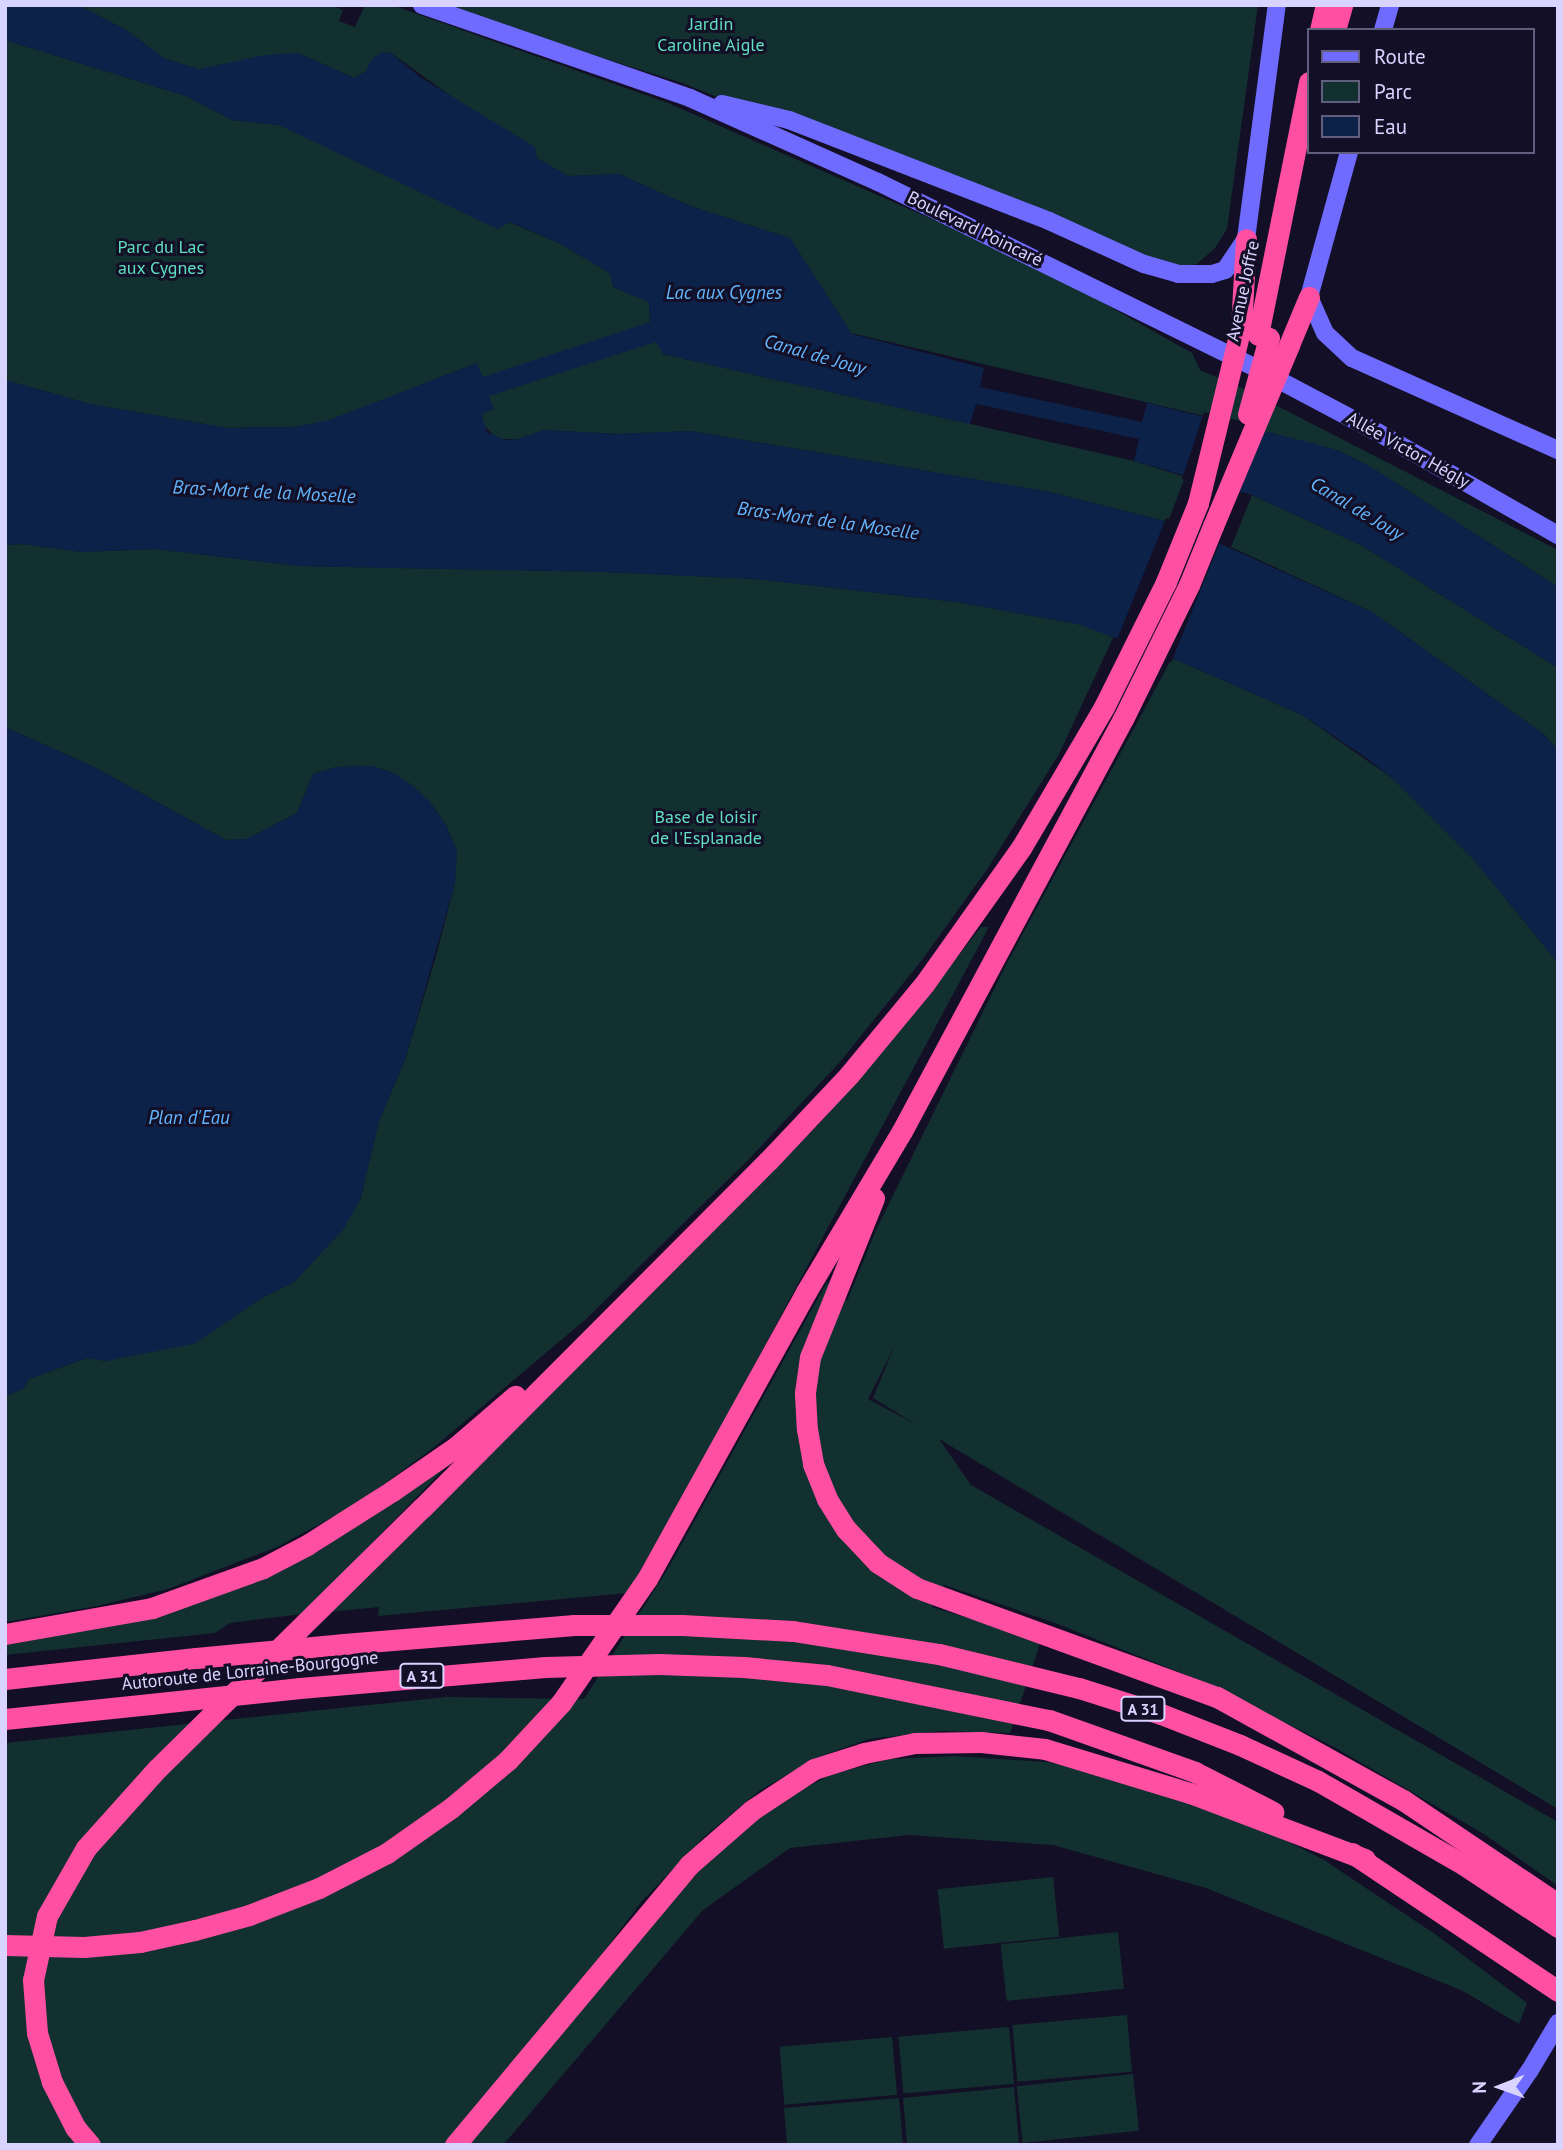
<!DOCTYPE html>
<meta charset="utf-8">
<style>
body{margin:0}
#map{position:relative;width:1563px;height:2150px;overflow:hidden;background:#130f26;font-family:"PT Sans",sans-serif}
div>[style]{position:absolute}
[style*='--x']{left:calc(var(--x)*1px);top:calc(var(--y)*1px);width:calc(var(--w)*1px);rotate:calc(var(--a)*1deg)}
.green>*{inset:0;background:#12302f;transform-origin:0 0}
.water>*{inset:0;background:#0c2248}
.pier>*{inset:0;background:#130f26;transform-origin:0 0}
.secondary>*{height:18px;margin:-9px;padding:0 9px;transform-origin:9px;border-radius:9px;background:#6f6bff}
.highway>*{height:21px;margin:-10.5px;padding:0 10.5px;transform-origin:10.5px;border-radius:10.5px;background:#ff4fa3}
.highway-bridge>*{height:21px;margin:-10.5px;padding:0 10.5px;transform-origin:10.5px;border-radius:10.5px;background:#ff4fa3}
span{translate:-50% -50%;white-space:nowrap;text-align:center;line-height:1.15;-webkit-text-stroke:6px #130f26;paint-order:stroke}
.shield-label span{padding:2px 5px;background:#130f26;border:2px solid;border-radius:5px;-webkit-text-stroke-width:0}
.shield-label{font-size:16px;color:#d9d4ff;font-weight:700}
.park-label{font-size:18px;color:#5fe0c0}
.street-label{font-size:18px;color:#d9d4ff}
.water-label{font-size:19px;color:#62b6ff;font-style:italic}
.frame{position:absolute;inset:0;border:7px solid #d9d4ff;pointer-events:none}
.legend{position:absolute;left:1307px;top:28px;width:228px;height:126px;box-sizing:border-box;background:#130f26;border:2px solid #625e7d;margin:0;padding:9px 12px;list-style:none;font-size:21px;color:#d9d4ff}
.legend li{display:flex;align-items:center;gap:14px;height:35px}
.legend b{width:35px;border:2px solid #625e7d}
.north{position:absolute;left:1465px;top:2052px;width:70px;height:70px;-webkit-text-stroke:5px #130f26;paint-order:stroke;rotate:269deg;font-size:19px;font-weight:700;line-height:28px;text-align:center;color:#d9d4ff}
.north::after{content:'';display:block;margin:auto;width:24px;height:32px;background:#d9d4ff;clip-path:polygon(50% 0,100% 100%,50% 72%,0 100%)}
</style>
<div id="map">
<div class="green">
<i style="clip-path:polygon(78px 5px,331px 5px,343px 10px,339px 21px,355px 27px,365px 5px,392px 5px,668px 103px,1034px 264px,1192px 353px,1200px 370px,1242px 388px,1558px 550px,1558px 587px,1371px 467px,1339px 451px,1222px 420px,851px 333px,790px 238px,690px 206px,619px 174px,568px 176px,537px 158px,391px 53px,374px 58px,365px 72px,354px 78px,298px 53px,199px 69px,165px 59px,126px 30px)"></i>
<i style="clip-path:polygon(436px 5px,1258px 5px,1227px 229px,1215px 248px,1197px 264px,1172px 268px,1143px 266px,682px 83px)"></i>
<i style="clip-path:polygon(5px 40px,186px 96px,232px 120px,279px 125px,559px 243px,610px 273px,613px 287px,649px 302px,650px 322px,663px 354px,1134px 461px,1185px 477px,1168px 522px,1050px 492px,691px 431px,618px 434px,544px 430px,519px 439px,497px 439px,483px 424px,483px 413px,493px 409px,477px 363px,329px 421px,294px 427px,228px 428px,199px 423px,90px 404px,5px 380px)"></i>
<i style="clip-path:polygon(1252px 495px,1361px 545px,1558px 668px,1558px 751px,1545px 735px,1372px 612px,1231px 547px)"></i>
<i style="clip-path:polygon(23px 544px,82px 552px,156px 549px,298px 566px,605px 572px,756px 579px,957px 602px,1077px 624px,1114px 636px,1059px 754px,988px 868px,922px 960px,839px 1063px,748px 1160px,585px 1320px,433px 1448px,357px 1504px,277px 1547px,168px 1589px,97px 1606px,5px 1622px,5px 1396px,23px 1389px,29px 1379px,87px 1358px,106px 1361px,262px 1298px,294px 1282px,316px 1258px,360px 1200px,379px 1121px,405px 1060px,436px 956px,455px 883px,457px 851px,446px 825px,429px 801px,412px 785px,393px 773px,372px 766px,336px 767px,313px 774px,297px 813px,247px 839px,226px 840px,94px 767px,5px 727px,5px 545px)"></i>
<i style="clip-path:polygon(evenodd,1172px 658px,1302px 715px,1392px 778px,1475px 861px,1558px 963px,1558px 1809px,939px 1439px,971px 1485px,1558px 1822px,1558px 1886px,1484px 1834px,1334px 1747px,1199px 1680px,1055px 1623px,944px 1585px,932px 1607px,1041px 1641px,1010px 1733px,940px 1731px,869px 1739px,816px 1758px,759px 1791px,704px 1837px,642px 1901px,590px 1970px,667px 1904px,726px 1844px,784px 1799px,830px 1775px,890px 1759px,954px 1756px,1047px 1762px,1129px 1777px,1253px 1824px,1324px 1860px,1435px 1934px,1527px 2003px,1519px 2024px,1461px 1990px,1206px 1888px,1053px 1845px,909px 1835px,790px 1848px,703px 1910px,503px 2145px,5px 2145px,5px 1743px,446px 1697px,584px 1699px,666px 1572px,827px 1282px,847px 1301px,876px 1230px,1007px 963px,1172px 658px,895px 1345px,873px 1398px,917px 1425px,868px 1399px,895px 1345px)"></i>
<i style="clip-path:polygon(981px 927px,989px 927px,725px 1420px,628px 1593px,378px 1616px,379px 1607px,329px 1612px,818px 1125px,899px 1031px)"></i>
<i style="clip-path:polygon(445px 1460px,449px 1464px,303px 1614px,230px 1623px,215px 1633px,5px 1655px,5px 1643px,159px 1615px,273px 1574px,319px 1551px)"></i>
<i style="left:1053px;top:1877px;width:60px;height:116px;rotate:84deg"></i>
<i style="left:1118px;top:1932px;width:57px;height:118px;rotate:84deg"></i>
<i style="left:1127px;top:2015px;width:57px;height:115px;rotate:85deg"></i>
<i style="left:1009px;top:2027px;width:57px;height:111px;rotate:85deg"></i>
<i style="left:892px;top:2037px;width:58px;height:113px;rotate:85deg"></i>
<i style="left:1133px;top:2074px;width:57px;height:117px;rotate:84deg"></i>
<i style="clip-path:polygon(1014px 2087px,1019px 2144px,907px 2145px,903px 2098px)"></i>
<i style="clip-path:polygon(899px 2098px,903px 2145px,787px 2145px,784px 2108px)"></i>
</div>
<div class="water">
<i style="clip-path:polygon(5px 5px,78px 5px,126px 30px,165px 59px,199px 69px,265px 55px,298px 53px,354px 78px,365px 72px,373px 58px,382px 52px,391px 53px,420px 77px,535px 147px,537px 158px,568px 176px,619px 174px,690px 206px,790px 238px,852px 334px,984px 368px,980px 387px,1142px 422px,1147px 403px,1312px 443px,1339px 451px,1371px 467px,1558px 587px,1558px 668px,1361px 545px,1252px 495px,1134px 461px,1139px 439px,976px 404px,970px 424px,663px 354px,656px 342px,489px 396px,494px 409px,483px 413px,483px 419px,487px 432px,505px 440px,519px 439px,543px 430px,618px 434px,691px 431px,1050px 492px,1176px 524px,1372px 612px,1545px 735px,1558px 751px,1558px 963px,1475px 861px,1392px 778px,1361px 754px,1302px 715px,1172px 658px,1077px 624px,957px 602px,755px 579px,605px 572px,298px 566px,156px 549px,82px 552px,23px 544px,5px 545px,5px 380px,90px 404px,199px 423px,228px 428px,294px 427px,329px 420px,477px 363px,483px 377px,650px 322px,649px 302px,613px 287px,610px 273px,559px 243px,511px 222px,497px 229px,279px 125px,232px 120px,186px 96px,5px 40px)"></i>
<i style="clip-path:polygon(5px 727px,94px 767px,226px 840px,247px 839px,297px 813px,313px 774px,336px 767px,372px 766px,393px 773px,412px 785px,429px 801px,446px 825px,457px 851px,455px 883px,405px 1060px,379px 1121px,360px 1200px,343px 1230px,294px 1282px,262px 1298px,194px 1344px,106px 1361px,87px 1358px,29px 1379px,23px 1389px,5px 1396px)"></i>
</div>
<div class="pier">
<i style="clip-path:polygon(1204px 412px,1264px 427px,1238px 495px,1182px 479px)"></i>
<i style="left:1166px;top:518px;width:59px;height:132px;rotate:22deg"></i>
</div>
<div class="secondary">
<i style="--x:422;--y:5;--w:284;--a:19.1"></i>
<i style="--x:690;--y:98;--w:206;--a:24.1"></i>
<i style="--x:878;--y:182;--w:421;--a:26.2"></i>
<i style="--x:1256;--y:368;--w:139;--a:27.9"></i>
<i style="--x:1379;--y:433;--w:206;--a:29.7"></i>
<i style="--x:1383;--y:30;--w:26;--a:-74"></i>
<i style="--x:722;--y:104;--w:69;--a:13.4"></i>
<i style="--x:789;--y:120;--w:279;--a:21.2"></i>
<i style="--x:1049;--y:221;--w:104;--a:24.4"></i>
<i style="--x:1144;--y:264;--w:35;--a:16"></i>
<i style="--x:1178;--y:274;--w:34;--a:0"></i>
<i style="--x:1212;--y:274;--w:14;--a:-17"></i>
<i style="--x:1225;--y:270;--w:37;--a:-56"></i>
<i style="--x:1246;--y:239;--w:236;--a:-82.5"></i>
<i style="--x:1349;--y:152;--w:150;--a:105.4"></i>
<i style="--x:1309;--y:297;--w:39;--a:66"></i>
<i style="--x:1325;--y:333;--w:37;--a:43"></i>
<i style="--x:1352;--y:358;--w:226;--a:24.1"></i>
<i style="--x:1478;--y:2145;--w:91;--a:-55.3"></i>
<i style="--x:1530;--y:2070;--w:55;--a:-59.2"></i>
</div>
<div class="highway">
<i style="--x:1320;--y:30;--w:26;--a:-77"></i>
<i style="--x:1335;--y:30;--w:26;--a:-74"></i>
<i style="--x:1241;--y:327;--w:88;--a:-86.7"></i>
<i style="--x:1258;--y:335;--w:258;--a:-78.6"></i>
<i style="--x:1289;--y:345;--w:52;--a:-67.4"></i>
<i style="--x:874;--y:1198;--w:171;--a:111.9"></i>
<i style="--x:810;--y:1357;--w:37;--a:98"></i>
<i style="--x:805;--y:1394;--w:35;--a:87"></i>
<i style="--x:807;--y:1429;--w:36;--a:80"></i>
<i style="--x:813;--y:1464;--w:38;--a:68"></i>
<i style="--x:827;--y:1499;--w:36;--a:58"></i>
<i style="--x:846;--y:1529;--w:47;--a:46.7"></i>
<i style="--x:878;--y:1563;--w:46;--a:32.7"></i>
<i style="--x:917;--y:1588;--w:319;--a:20"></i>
<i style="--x:1217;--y:1697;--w:213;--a:29"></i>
<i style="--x:1403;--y:1800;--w:187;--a:33.9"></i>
<i style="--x:682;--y:1625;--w:111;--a:3.1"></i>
<i style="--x:793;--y:1631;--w:148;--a:9"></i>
<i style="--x:939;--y:1654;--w:144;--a:13.7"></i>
<i style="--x:1079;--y:1688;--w:86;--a:17.6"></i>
<i style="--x:1161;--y:1714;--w:85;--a:21.4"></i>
<i style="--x:1240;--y:1745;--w:86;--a:24.8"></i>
<i style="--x:1318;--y:1781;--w:168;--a:29.9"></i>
<i style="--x:1464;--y:1865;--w:113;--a:33.4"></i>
<i style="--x:5;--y:1634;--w:149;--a:-10"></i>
<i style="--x:152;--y:1608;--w:118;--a:-19.8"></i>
<i style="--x:263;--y:1568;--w:50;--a:-27.6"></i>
<i style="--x:307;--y:1545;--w:101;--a:-32.4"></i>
<i style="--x:392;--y:1491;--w:79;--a:-34.7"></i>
<i style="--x:457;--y:1446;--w:77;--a:-40.8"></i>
<i style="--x:344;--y:1644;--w:231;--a:-4.7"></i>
<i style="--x:659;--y:1664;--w:85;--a:2"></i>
<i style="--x:744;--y:1667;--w:83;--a:5.5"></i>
<i style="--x:827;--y:1675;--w:227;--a:11.5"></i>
<i style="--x:1049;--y:1720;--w:155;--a:19.6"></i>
<i style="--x:1195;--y:1772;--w:88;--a:27.1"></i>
<i style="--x:5;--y:1679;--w:192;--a:-6.3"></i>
<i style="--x:300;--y:1688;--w:246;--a:-4.9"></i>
<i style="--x:5;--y:1719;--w:146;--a:-5.9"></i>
<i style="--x:1352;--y:1853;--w:248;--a:33.8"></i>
<i style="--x:84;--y:1947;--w:56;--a:-5.1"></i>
<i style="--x:140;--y:1942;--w:56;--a:-12.3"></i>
<i style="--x:195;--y:1930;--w:56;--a:-15.5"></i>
<i style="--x:249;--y:1915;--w:75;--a:-21.1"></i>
<i style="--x:319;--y:1888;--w:76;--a:-27.2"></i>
<i style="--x:387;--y:1853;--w:78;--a:-35.1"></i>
<i style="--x:451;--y:1808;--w:75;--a:-40.1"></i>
<i style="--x:508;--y:1760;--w:78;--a:-47.1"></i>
<i style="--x:561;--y:1703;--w:151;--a:-55.3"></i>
<i style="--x:647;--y:1579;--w:328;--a:-61"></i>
<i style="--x:806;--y:1292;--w:187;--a:-59.2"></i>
<i style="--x:902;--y:1131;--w:468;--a:-61.8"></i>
<i style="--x:1123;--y:719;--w:149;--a:-63.8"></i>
<i style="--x:1189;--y:585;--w:64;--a:-67.9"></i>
<i style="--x:90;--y:2145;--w:23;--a:-130"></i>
<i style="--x:75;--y:2127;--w:51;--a:-117.1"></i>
<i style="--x:52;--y:2082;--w:51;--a:-107"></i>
<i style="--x:37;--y:2033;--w:53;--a:-94.3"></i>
<i style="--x:33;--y:1980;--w:66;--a:-77.7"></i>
<i style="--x:47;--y:1916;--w:78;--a:-60.2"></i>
<i style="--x:86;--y:1848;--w:106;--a:-48.1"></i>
<i style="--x:157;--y:1769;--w:372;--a:-44.6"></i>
<i style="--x:422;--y:1508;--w:490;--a:-45.1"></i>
<i style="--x:768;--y:1161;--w:118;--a:-46.7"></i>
<i style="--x:849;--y:1075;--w:119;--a:-50.4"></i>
<i style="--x:925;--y:983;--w:166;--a:-54.6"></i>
<i style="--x:1021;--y:848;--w:164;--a:-59.5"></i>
<i style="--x:1104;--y:707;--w:140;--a:-63.6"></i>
<i style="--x:1166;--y:582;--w:85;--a:-67.9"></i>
<i style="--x:455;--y:2145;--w:365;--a:-50.1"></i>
<i style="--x:689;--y:1865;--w:84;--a:-41.1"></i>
<i style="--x:752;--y:1810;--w:74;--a:-33.5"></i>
<i style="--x:814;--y:1769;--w:52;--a:-17.7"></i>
<i style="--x:864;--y:1753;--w:52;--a:-11.1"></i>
<i style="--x:915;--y:1743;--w:66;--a:-0.9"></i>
<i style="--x:981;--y:1742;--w:64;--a:6.2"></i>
<i style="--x:1045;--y:1749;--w:152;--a:16.9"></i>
<i style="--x:1190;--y:1793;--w:187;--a:20.7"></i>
</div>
<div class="highway-bridge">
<i style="--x:1248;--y:414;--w:79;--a:-74.6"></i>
<i style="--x:1198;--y:503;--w:181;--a:-76.3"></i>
<i style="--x:1213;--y:526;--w:196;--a:-67.2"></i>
<i style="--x:574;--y:1625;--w:108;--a:0"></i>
<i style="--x:196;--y:1658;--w:149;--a:-5.4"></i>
<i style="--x:545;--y:1667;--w:114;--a:-1.5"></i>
<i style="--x:150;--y:1704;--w:151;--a:-6.1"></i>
<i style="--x:5;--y:1945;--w:79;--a:1.5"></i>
</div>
<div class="shield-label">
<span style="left:422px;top:1676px">A 31</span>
<span style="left:1143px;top:1709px">A 31</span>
</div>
<div class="park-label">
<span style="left:711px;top:35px">Jardin<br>Caroline Aigle</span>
<span style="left:161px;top:258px">Parc du Lac<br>aux Cygnes</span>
<span style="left:706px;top:828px">Base de loisir<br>de l'Esplanade</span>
</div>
<div class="street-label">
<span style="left:975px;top:229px;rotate:26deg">Boulevard Poincaré</span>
<span style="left:1243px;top:291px;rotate:-78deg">Avenue Joffre</span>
<span style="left:1408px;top:450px;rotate:29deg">Allée Victor Hégly</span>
<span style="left:250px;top:1671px;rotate:-6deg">Autoroute de Lorraine-Bourgogne</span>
</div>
<div class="water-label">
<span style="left:724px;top:293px">Lac aux Cygnes</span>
<span style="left:815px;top:355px;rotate:16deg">Canal de Jouy</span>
<span style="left:264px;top:492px;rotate:3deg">Bras-Mort de la Moselle</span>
<span style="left:1357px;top:509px;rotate:31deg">Canal de Jouy</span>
<span style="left:828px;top:521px;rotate:8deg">Bras-Mort de la Moselle</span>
<span style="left:189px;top:1118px">Plan d'Eau</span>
</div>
<div class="frame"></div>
<ul class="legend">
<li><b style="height:9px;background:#6f6bff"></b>Route</li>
<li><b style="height:19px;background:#12302f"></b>Parc</li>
<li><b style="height:19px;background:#0c2248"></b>Eau</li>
</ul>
<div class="north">N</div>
</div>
